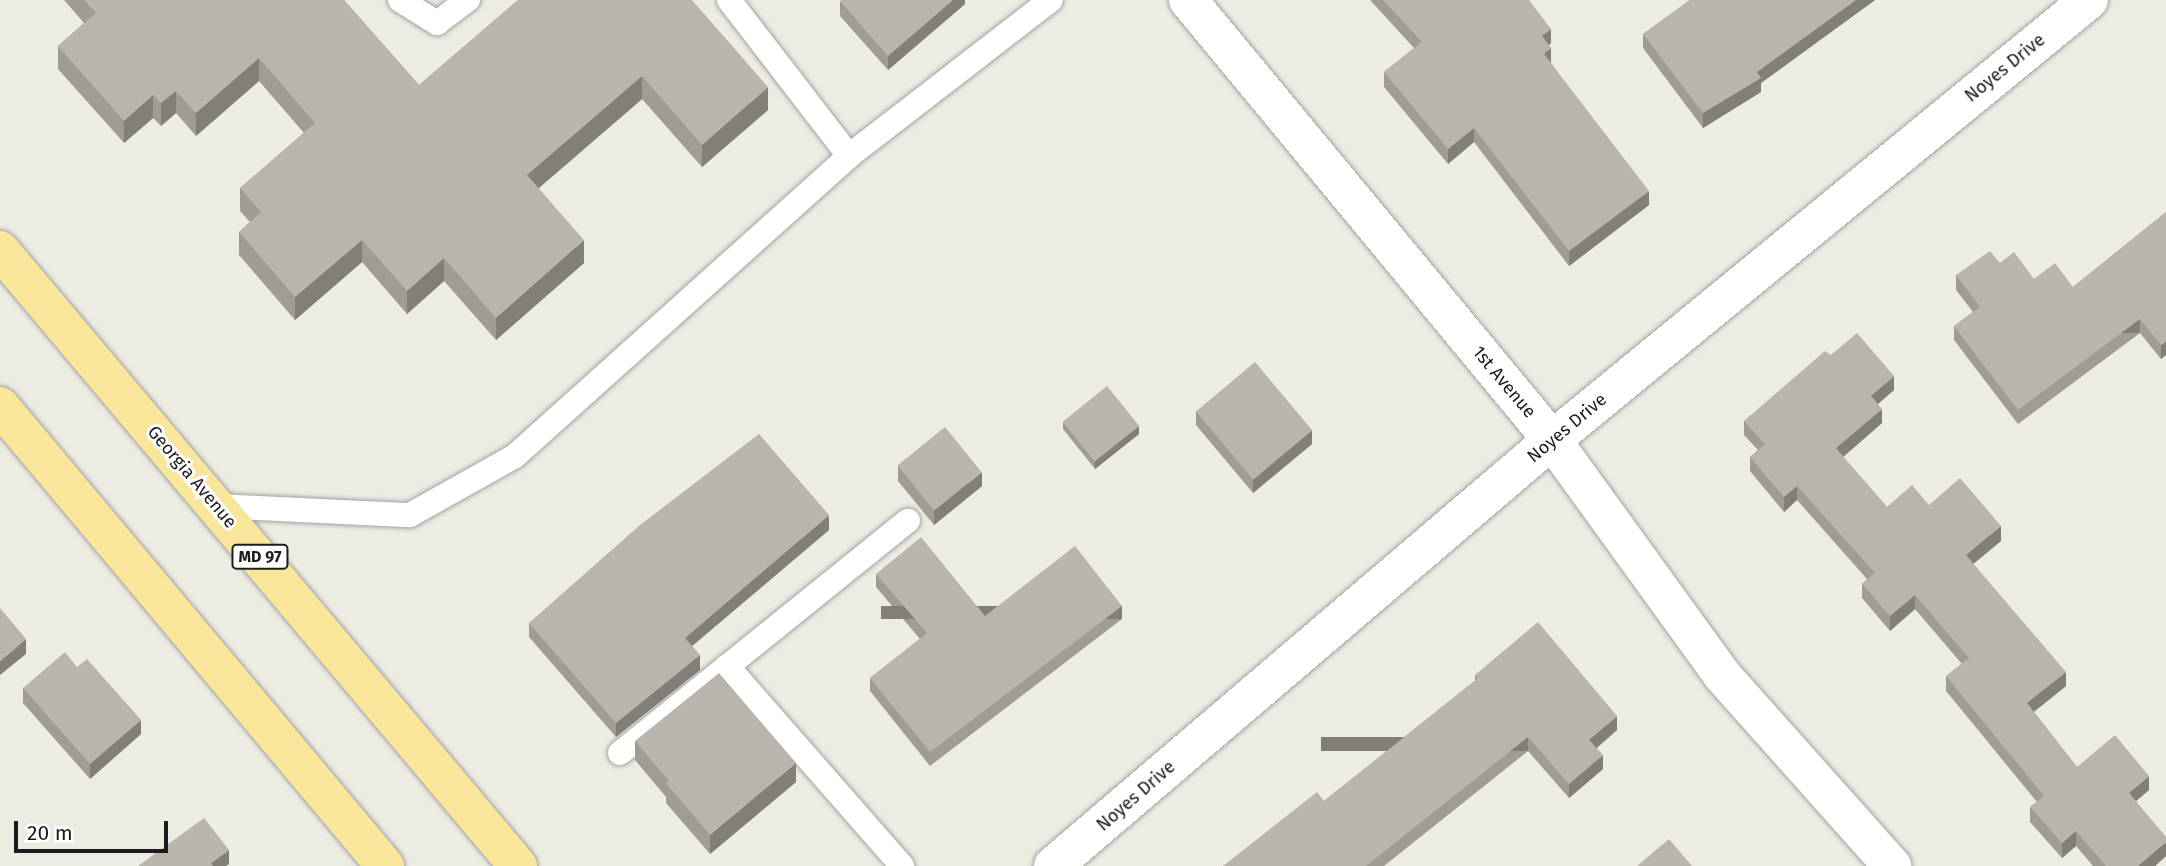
<!DOCTYPE html>
<style>
body{margin:0}
#map{position:relative;width:2166px;height:866px;overflow:hidden;background:#edece2;font-family:"Fira Sans",sans-serif}
div>[style]{position:absolute}
[style*='--x']{left:calc(var(--x)*1px);top:calc(var(--y)*1px);width:calc(var(--w)*1px);rotate:calc(var(--a)*1deg)}
.roads{filter:drop-shadow(0 0 2px #a3a3a3) drop-shadow(0 0 2px #a3a3a3)}
.lane>*{height:24px;margin:-12px;padding:0 12px;transform-origin:12px;border-radius:12px;background:#fff}
.street>*{height:38px;margin:-19px;padding:0 19px;transform-origin:19px;border-radius:19px;background:#fff}
.primary>*{height:38px;margin:-19px;padding:0 19px;transform-origin:19px;border-radius:19px;background:#f9e69b}
.wall>*{inset:0;background:#a09c94}
.shaded-wall>*{inset:0;background:#827f78;transform-origin:0 0}
.building>*{inset:0;background:#bab5ac;transform-origin:0 0}
span{translate:-50% -50%;white-space:nowrap;text-align:center;line-height:1.15;-webkit-text-stroke:6px #fff;paint-order:stroke}
.shield-label span{padding:2px 5px;background:#fff;border:2px solid;border-radius:5px;-webkit-text-stroke-width:0}
.shield-label{font-size:16px;color:#1c1c1c;font-weight:700}
.street-label{font-size:18px;color:#1c1c1c}
.scale{position:absolute;left:14px;top:821px;width:154px;height:32px;box-sizing:border-box;border:4px solid #1c1c1c;border-top:0;padding-left:9px;font-size:21px;line-height:24px;white-space:nowrap;color:#1c1c1c;-webkit-text-stroke:5px #fff;paint-order:stroke}
</style>
<div id="map">
<div class="roads">
<div class="lane">
<i style="--x:400;--y:0;--w:44;--a:31.9"></i>
<i style="--x:437;--y:23;--w:39;--a:-37"></i>
<i style="--x:729;--y:0;--w:197;--a:52.4"></i>
<i style="--x:216;--y:506;--w:194;--a:2.7"></i>
<i style="--x:410;--y:515;--w:120;--a:-29.3"></i>
<i style="--x:515;--y:456;--w:449;--a:-41.9"></i>
<i style="--x:849;--y:156;--w:255;--a:-37.7"></i>
<i style="--x:727;--y:666;--w:266;--a:48.8"></i>
<i style="--x:620;--y:753;--w:370;--a:-38.9"></i>
</div>
<div class="street">
<i style="--x:1188;--y:0;--w:571;--a:50.4"></i>
<i style="--x:1552;--y:440;--w:290;--a:54.1"></i>
<i style="--x:1722;--y:675;--w:256;--a:48.3"></i>
<i style="--x:1053;--y:866;--w:656;--a:-40.49"></i>
<i style="--x:1552;--y:440;--w:694;--a:-39.33"></i>
</div>
<div class="primary">
<i style="--x:0;--y:250;--w:805;--a:49.94"></i>
<i style="--x:0;--y:406;--w:600;--a:50.07"></i>
</div>
</div>
<div class="wall">
<i style="clip-path:polygon(64px 0,344px 0,419px 85px,518px 0,768px 110px,702px 167px,642px 99px,539px 188px,584px 263px,496px 340px,444px 281px,407px 314px,362px 262px,295px 320px,239px 255px,239px 232px,250px 222px,240px 211px,240px 188px,304px 133px,259px 81px,196px 136px,176px 113px,161px 126px,153px 118px,124px 143px,58px 69px,58px 46px,84px 23px)"></i>
<i style="clip-path:polygon(965px 0,965px 4px,888px 70px,840px 16px,840px 1px)"></i>
<i style="clip-path:polygon(1370px 0,1529px 0,1551px 43px,1549px 45px,1551px 63px,1649px 205px,1569px 266px,1474px 142px,1448px 164px,1384px 87px,1384px 72px,1414px 48px)"></i>
<i style="clip-path:polygon(1690px 0,1875px 0,1761px 83px,1761px 92px,1703px 128px,1643px 48px,1643px 34px)"></i>
<i style="clip-path:polygon(2166px 212px,2161px 359px,2140px 333px,2018px 424px,1954px 340px,1954px 326px,1973px 312px,1956px 290px,1956px 275px,2000px 263px,2034px 279px,2073px 287px)"></i>
<i style="clip-path:polygon(1831px 355px,1894px 390px,1878px 404px,1882px 423px,1843px 457px,1887px 507px,1929px 505px,2001px 541px,1973px 564px,2066px 686px,2034px 712px,2077px 767px,2149px 790px,2136px 801px,2166px 856px,2155px 866px,2093px 866px,2076px 846px,2062px 858px,2030px 822px,2030px 807px,2037px 802px,1946px 691px,1946px 676px,1962px 664px,1915px 609px,1890px 631px,1862px 598px,1862px 584px,1867px 579px,1797px 500px,1784px 512px,1750px 471px,1750px 457px,1758px 450px,1744px 435px,1744px 421px)"></i>
<i style="clip-path:polygon(1196px 411px,1312px 444px,1253px 493px,1196px 425px)"></i>
<i style="clip-path:polygon(1063px 422px,1139px 434px,1095px 469px,1063px 429px)"></i>
<i style="clip-path:polygon(898px 466px,982px 486px,934px 525px,898px 481px)"></i>
<i style="clip-path:polygon(829px 530px,692px 646px,700px 670px,616px 737px,529px 637px,529px 623px)"></i>
<i style="clip-path:polygon(876px 574px,985px 616px,1122px 619px,930px 766px,870px 691px,870px 678px,920px 639px,876px 587px)"></i>
<i style="clip-path:polygon(77px 667px,141px 734px,90px 779px,23px 703px,23px 688px)"></i>
<i style="clip-path:polygon(1475px 675px,1617px 730px,1597px 748px,1603px 769px,1569px 798px,1528px 751px,1384px 866px,1223px 866px,1324px 801px,1475px 681px)"></i>
<i style="clip-path:polygon(635px 741px,796px 782px,710px 854px,666px 803px,666px 797px,635px 760px)"></i>
</div>
<div class="shaded-wall">
<i style="clip-path:polygon(953px 0,965px 0,965px 4px,888px 70px,888px 56px)"></i>
<i style="clip-path:polygon(1856px 0,1875px 0,1761px 83px,1761px 92px,1703px 128px,1703px 113px,1757px 72px)"></i>
<i style="clip-path:polygon(1551px 29px,1551px 43px,1542px 51px,1542px 36px)"></i>
<i style="clip-path:polygon(1551px 48px,1551px 63px,1544px 54px)"></i>
<i style="clip-path:polygon(259px 58px,259px 81px,196px 136px,196px 113px)"></i>
<i style="clip-path:polygon(642px 76px,642px 99px,527px 198px,527px 175px)"></i>
<i style="clip-path:polygon(768px 87px,768px 110px,702px 167px,702px 145px)"></i>
<i style="clip-path:polygon(176px 91px,176px 113px,161px 126px,161px 103px)"></i>
<i style="clip-path:polygon(153px 95px,153px 118px,124px 143px,124px 121px)"></i>
<i style="clip-path:polygon(1474px 128px,1474px 142px,1448px 164px,1448px 149px)"></i>
<i style="clip-path:polygon(1649px 191px,1649px 205px,1569px 266px,1569px 251px)"></i>
<i style="clip-path:polygon(362px 240px,362px 262px,295px 320px,295px 297px)"></i>
<i style="clip-path:polygon(584px 240px,584px 263px,496px 340px,496px 318px)"></i>
<i style="clip-path:polygon(444px 258px,444px 281px,407px 314px,407px 291px)"></i>
<i style="left:2140px;top:319px;width:14px;height:152px;rotate:90deg"></i>
<i style="clip-path:polygon(2166px 341px,2166px 355px,2161px 359px,2161px 345px)"></i>
<i style="clip-path:polygon(1894px 376px,1894px 390px,1871px 410px,1871px 396px)"></i>
<i style="clip-path:polygon(1882px 409px,1882px 423px,1836px 463px,1836px 448px)"></i>
<i style="clip-path:polygon(1139px 426px,1139px 434px,1095px 469px,1095px 461px)"></i>
<i style="clip-path:polygon(1312px 430px,1312px 444px,1253px 493px,1253px 478px)"></i>
<i style="clip-path:polygon(982px 472px,982px 486px,934px 525px,934px 511px)"></i>
<i style="clip-path:polygon(1797px 486px,1797px 500px,1784px 512px,1784px 497px)"></i>
<i style="clip-path:polygon(829px 515px,829px 530px,685px 652px,685px 638px)"></i>
<i style="clip-path:polygon(2001px 526px,2001px 541px,1966px 570px,1966px 555px)"></i>
<i style="clip-path:polygon(1915px 595px,1915px 609px,1890px 631px,1890px 616px)"></i>
<i style="left:1122px;top:606px;width:13px;height:241px;rotate:90deg"></i>
<i style="clip-path:polygon(26px 639px,26px 654px,0 675px,0 661px)"></i>
<i style="clip-path:polygon(700px 655px,700px 670px,616px 737px,616px 723px)"></i>
<i style="clip-path:polygon(2066px 672px,2066px 686px,2027px 717px,2027px 703px)"></i>
<i style="clip-path:polygon(1617px 716px,1617px 730px,1589px 754px,1589px 740px)"></i>
<i style="clip-path:polygon(141px 720px,141px 734px,90px 779px,90px 764px)"></i>
<i style="left:1528px;top:737px;width:14px;height:207px;rotate:90deg"></i>
<i style="clip-path:polygon(1603px 755px,1603px 769px,1569px 798px,1569px 784px)"></i>
<i style="clip-path:polygon(796px 763px,796px 782px,710px 854px,710px 835px)"></i>
<i style="clip-path:polygon(2149px 776px,2149px 790px,2129px 807px,2129px 793px)"></i>
<i style="clip-path:polygon(2076px 831px,2076px 846px,2062px 858px,2062px 843px)"></i>
<i style="clip-path:polygon(2166px 842px,2166px 856px,2155px 866px,2138px 866px)"></i>
<i style="clip-path:polygon(229px 850px,229px 864px,226px 866px,211px 866px,211px 863px)"></i>
</div>
<div class="building">
<i style="clip-path:polygon(84px 0,344px 0,419px 85px,518px 0,692px 0,768px 87px,702px 145px,642px 76px,527px 175px,584px 240px,496px 318px,444px 258px,407px 291px,362px 240px,295px 297px,239px 232px,261px 212px,240px 188px,315px 123px,259px 58px,196px 113px,176px 91px,161px 103px,153px 95px,124px 121px,58px 46px,96px 13px)"></i>
<i style="clip-path:polygon(842px 0,953px 0,888px 56px,840px 1px)"></i>
<i style="clip-path:polygon(1383px 0,1529px 0,1551px 29px,1542px 36px,1551px 48px,1544px 54px,1649px 191px,1569px 251px,1474px 128px,1448px 149px,1384px 72px,1422px 42px)"></i>
<i style="clip-path:polygon(1690px 0,1856px 0,1757px 72px,1761px 78px,1703px 113px,1643px 34px)"></i>
<i style="clip-path:polygon(2166px 212px,2166px 341px,2161px 345px,2140px 319px,2018px 410px,1954px 326px,1980px 307px,1956px 275px,1990px 251px,2000px 263px,2014px 252px,2034px 279px,2055px 263px,2073px 287px)"></i>
<i style="clip-path:polygon(1857px 333px,1894px 376px,1871px 396px,1882px 409px,1836px 448px,1887px 507px,1912px 485px,1929px 505px,1960px 478px,2001px 526px,1966px 555px,2066px 672px,2027px 703px,2077px 767px,2115px 735px,2149px 776px,2129px 793px,2166px 837px,2166px 842px,2138px 866px,2106px 866px,2076px 831px,2062px 843px,2030px 807px,2044px 796px,1946px 676px,1969px 658px,1915px 595px,1890px 616px,1862px 584px,1875px 573px,1797px 486px,1784px 497px,1750px 457px,1765px 444px,1744px 421px,1825px 351px,1831px 355px)"></i>
<i style="left:1255px;top:362px;width:89px;height:77px;rotate:50deg"></i>
<i style="left:1107px;top:386px;width:51px;height:57px;rotate:51deg"></i>
<i style="left:945px;top:427px;width:58px;height:61px;rotate:51deg"></i>
<i style="clip-path:polygon(759px 434px,829px 515px,685px 638px,700px 655px,616px 723px,529px 623px,640px 525px)"></i>
<i style="clip-path:polygon(921px 537px,985px 616px,1075px 546px,1122px 606px,930px 752px,870px 678px,927px 633px,876px 574px)"></i>
<i style="clip-path:polygon(0 608px,26px 639px,0 661px)"></i>
<i style="clip-path:polygon(1538px 622px,1617px 716px,1589px 740px,1603px 755px,1569px 784px,1528px 737px,1366px 866px,1223px 866px,1317px 792px,1324px 801px,1478px 678px,1475px 675px)"></i>
<i style="clip-path:polygon(65px 652px,77px 667px,87px 659px,141px 720px,90px 764px,23px 688px)"></i>
<i style="clip-path:polygon(719px 673px,796px 763px,710px 835px,666px 783px,669px 781px,635px 741px)"></i>
<i style="clip-path:polygon(204px 818px,229px 850px,211px 863px,213px 866px,138px 866px)"></i>
<i style="clip-path:polygon(1669px 839px,1692px 866px,1637px 866px)"></i>
</div>
<div class="shield-label">
<span style="left:260px;top:557px">MD 97</span>
</div>
<div class="street-label">
<span style="left:2005px;top:68px;rotate:-39deg">Noyes Drive</span>
<span style="left:1504px;top:382px;rotate:50deg">1st Avenue</span>
<span style="left:1567px;top:428px;rotate:-40deg">Noyes Drive</span>
<span style="left:192px;top:477px;rotate:50deg">Georgia Avenue</span>
<span style="left:1136px;top:796px;rotate:-41deg">Noyes Drive</span>
</div>
<div class="scale">20 m</div>
</div>
